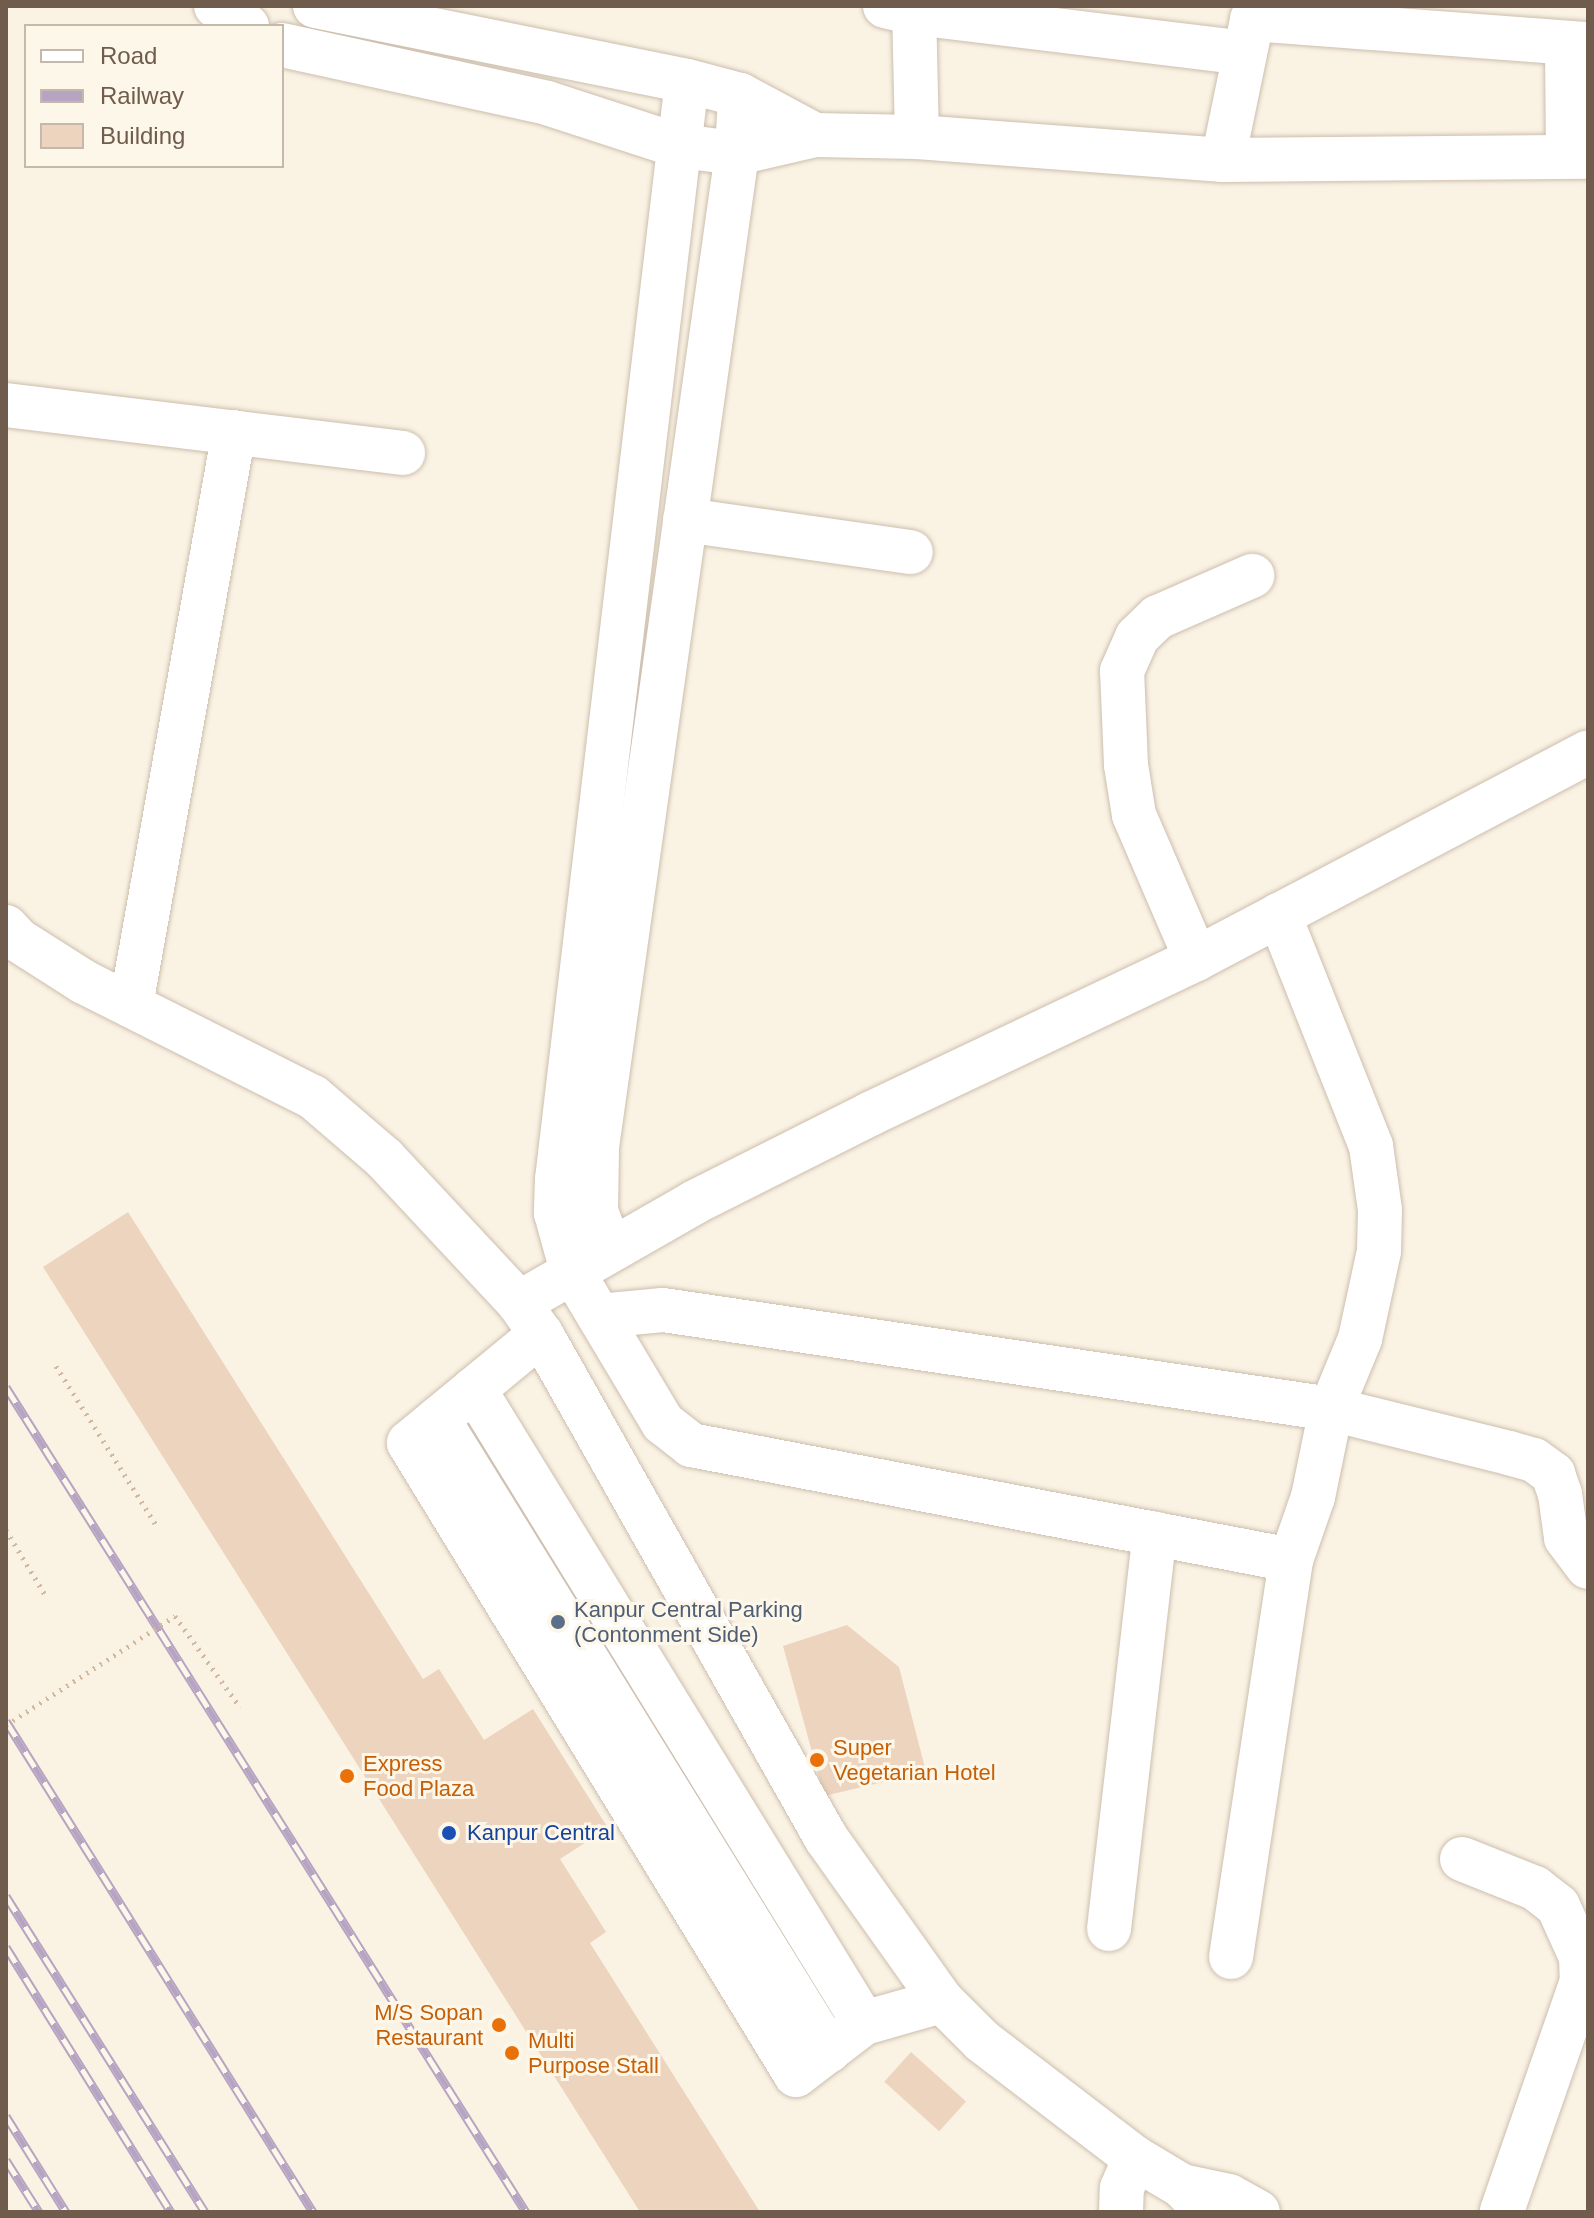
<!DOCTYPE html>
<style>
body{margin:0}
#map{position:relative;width:1594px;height:2218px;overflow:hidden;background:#faf3e4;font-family:Helvetica,sans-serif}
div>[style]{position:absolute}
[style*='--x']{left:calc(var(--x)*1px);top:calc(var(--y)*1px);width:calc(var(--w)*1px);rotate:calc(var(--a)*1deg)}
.building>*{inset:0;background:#edd4be;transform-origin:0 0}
.path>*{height:5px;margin-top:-2.5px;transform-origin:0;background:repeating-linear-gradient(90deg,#d2b8a1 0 2px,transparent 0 8px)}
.roads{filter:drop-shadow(0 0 2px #cdbeae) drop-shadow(0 0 2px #cdbeae)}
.minor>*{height:44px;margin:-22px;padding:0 22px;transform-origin:22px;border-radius:22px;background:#fff}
.rail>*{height:9px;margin-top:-4.5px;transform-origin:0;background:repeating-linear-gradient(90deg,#fdf7ea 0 18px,#b7a4c2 0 36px);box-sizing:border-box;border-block:2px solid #b7a4c2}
.path-bridge>*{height:5px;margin-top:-2.5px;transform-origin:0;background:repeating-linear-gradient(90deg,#d2b8a1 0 2px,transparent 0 8px)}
.dots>*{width:22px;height:22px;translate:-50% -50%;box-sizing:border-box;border:4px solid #fdf7ea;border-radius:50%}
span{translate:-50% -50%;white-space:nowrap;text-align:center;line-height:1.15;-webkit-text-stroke:6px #fdf7ea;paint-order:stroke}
.service-label{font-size:22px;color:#4e5e75}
.left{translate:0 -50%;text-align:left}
.food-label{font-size:22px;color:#c56008}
.right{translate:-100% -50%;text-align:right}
.transit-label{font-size:22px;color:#164399}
.frame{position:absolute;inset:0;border:8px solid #705c4c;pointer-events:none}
.legend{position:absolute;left:24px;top:24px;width:260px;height:144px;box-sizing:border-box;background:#fdf7ea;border:2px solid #c5b9ab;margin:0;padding:10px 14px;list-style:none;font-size:24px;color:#705c4c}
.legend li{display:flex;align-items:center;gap:16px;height:40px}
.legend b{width:40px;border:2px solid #c5b9ab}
</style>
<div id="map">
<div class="building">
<i style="clip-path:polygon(128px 1212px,423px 1679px,439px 1669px,484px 1740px,533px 1709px,608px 1828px,560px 1859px,606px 1932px,590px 1943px,760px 2212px,640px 2212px,43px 1267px)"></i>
<i style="clip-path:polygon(847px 1625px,899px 1667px,926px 1772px,824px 1796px,783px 1646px)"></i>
<i style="left:911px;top:2052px;width:74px;height:40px;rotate:42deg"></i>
</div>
<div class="path">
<i style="--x:56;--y:1366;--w:188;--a:57.8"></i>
<i style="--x:6;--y:1530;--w:77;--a:58.8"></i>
<i style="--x:175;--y:1616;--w:112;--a:54.5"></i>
</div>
<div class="roads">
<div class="minor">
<i style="--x:216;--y:6;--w:37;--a:33"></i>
<i style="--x:315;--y:6;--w:379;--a:11.4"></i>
<i style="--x:687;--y:81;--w:55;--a:14.8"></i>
<i style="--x:740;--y:95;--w:85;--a:28.1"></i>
<i style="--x:885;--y:6;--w:31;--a:13"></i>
<i style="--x:915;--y:13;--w:332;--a:6.9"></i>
<i style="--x:914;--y:6;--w:131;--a:88.7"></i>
<i style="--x:1252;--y:19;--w:337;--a:4.3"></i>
<i style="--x:1567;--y:43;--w:113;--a:89.5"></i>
<i style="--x:282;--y:45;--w:271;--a:12.3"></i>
<i style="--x:547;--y:103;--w:139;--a:18"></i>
<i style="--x:679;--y:146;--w:58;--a:6.9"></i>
<i style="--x:737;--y:153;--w:80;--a:-13"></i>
<i style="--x:815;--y:135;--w:102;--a:1.1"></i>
<i style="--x:917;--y:137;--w:307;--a:4.3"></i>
<i style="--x:1223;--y:160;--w:365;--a:-0.5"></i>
<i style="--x:687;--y:81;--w:1106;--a:96.75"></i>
<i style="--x:557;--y:1179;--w:34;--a:92"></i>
<i style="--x:556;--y:1213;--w:60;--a:74.6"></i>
<i style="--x:572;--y:1271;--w:177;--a:59.1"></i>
<i style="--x:663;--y:1423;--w:36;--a:38"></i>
<i style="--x:691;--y:1445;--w:611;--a:10.85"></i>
<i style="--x:1223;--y:160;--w:138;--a:-78.3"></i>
<i style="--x:6;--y:405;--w:400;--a:6.9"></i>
<i style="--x:685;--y:520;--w:228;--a:8.1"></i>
<i style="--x:6;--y:927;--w:18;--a:47"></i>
<i style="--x:18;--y:940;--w:78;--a:32.5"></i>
<i style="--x:84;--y:982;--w:256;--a:26.7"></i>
<i style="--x:313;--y:1097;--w:94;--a:40.7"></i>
<i style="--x:384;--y:1158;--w:198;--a:47"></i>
<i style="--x:519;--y:1303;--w:38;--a:55"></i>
<i style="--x:541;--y:1334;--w:579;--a:60.51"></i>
<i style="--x:826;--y:1838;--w:200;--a:54.6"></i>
<i style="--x:942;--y:2001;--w:57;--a:45"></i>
<i style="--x:982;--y:2041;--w:193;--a:37.4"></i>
<i style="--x:1135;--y:2158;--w:55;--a:30.8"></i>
<i style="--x:1182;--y:2186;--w:36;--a:46"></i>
<i style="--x:1196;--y:959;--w:157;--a:-113.3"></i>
<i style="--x:1134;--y:815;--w:51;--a:-99.1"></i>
<i style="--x:1126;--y:765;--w:94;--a:-92.4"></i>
<i style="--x:1122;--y:671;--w:37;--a:-66"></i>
<i style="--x:1137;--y:637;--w:29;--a:-44"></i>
<i style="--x:1158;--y:617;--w:103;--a:-23.6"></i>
<i style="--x:131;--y:1005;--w:582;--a:-79.81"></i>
<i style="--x:610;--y:1248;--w:39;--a:-111"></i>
<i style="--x:596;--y:1212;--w:65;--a:-89.1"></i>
<i style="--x:597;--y:1147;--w:1004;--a:-81.98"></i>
<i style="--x:737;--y:153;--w:58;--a:-87"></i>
<i style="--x:519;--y:1303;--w:203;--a:-29.8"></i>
<i style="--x:695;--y:1202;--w:196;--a:-26.7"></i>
<i style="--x:870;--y:1114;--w:361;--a:-25.4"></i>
<i style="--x:1196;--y:959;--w:443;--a:-27.8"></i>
<i style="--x:599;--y:1316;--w:64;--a:-5.4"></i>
<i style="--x:663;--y:1310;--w:675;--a:8.43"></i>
<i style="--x:1331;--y:1409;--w:183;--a:13.9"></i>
<i style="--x:1509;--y:1453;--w:26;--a:16"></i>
<i style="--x:1534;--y:1460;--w:24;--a:36"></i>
<i style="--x:1553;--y:1474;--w:21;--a:71"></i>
<i style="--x:1560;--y:1494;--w:44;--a:82.2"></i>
<i style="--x:1566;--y:1538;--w:36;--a:53"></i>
<i style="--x:541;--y:1334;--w:171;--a:140.5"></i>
<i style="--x:409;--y:1443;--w:741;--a:58.52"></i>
<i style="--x:796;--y:2075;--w:86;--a:-37.4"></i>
<i style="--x:864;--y:2023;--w:81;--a:-15.8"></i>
<i style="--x:474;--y:1389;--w:744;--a:58.4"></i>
<i style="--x:438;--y:1419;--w:743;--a:58.26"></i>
<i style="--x:1462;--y:1859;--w:79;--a:21.7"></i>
<i style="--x:1535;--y:1888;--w:29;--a:38"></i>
<i style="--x:1558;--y:1906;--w:56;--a:65.7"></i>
<i style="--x:1581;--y:1957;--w:24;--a:88"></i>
<i style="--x:1582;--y:1981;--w:244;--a:109.2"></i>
<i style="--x:1109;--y:1929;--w:398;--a:-83.4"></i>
<i style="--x:1231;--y:1957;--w:402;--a:-81.4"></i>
<i style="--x:1291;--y:1560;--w:67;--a:-70.8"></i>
<i style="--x:1313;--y:1497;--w:90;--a:-78.4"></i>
<i style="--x:1331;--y:1409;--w:76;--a:-67.5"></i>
<i style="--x:1360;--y:1339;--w:90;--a:-77.8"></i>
<i style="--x:1379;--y:1251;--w:41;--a:-88.6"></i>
<i style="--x:1380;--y:1210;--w:65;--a:-98"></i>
<i style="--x:1371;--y:1146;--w:249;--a:-111.7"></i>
<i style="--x:1182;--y:2186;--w:48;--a:12"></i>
<i style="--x:1229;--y:2196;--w:33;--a:29"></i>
<i style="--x:1121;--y:2212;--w:24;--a:-88"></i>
<i style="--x:1122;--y:2188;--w:33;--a:-67"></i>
</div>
</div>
<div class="rail">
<i style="--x:6;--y:1387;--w:975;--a:57.78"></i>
<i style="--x:6;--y:1721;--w:579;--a:57.98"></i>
<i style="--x:6;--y:1896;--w:373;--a:57.8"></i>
<i style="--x:6;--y:1947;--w:312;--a:58.1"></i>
<i style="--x:6;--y:2116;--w:113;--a:58"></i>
<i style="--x:6;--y:2160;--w:62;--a:57.6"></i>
</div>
<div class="path-bridge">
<i style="--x:6;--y:1725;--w:201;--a:-32.8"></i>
</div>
<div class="dots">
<i style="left:558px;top:1622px;background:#5c6f8a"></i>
<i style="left:817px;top:1760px;background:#e8710a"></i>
<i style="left:347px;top:1776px;background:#e8710a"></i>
<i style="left:449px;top:1833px;background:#1a4fb4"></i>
<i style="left:499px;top:2025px;background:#e8710a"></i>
<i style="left:512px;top:2053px;background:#e8710a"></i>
</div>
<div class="service-label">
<span class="left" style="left:574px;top:1622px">Kanpur Central Parking<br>(Contonment Side)</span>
</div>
<div class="food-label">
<span class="left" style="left:833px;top:1760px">Super<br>Vegetarian Hotel</span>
<span class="left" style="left:363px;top:1776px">Express<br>Food Plaza</span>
<span class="right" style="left:483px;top:2025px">M/S Sopan<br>Restaurant</span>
<span class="left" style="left:528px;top:2053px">Multi<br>Purpose Stall</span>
</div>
<div class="transit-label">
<span class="left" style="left:467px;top:1833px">Kanpur Central</span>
</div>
<div class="frame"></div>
<ul class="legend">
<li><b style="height:10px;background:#fff"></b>Road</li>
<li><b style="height:10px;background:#b7a4c2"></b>Railway</li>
<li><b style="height:22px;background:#edd4be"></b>Building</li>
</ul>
</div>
